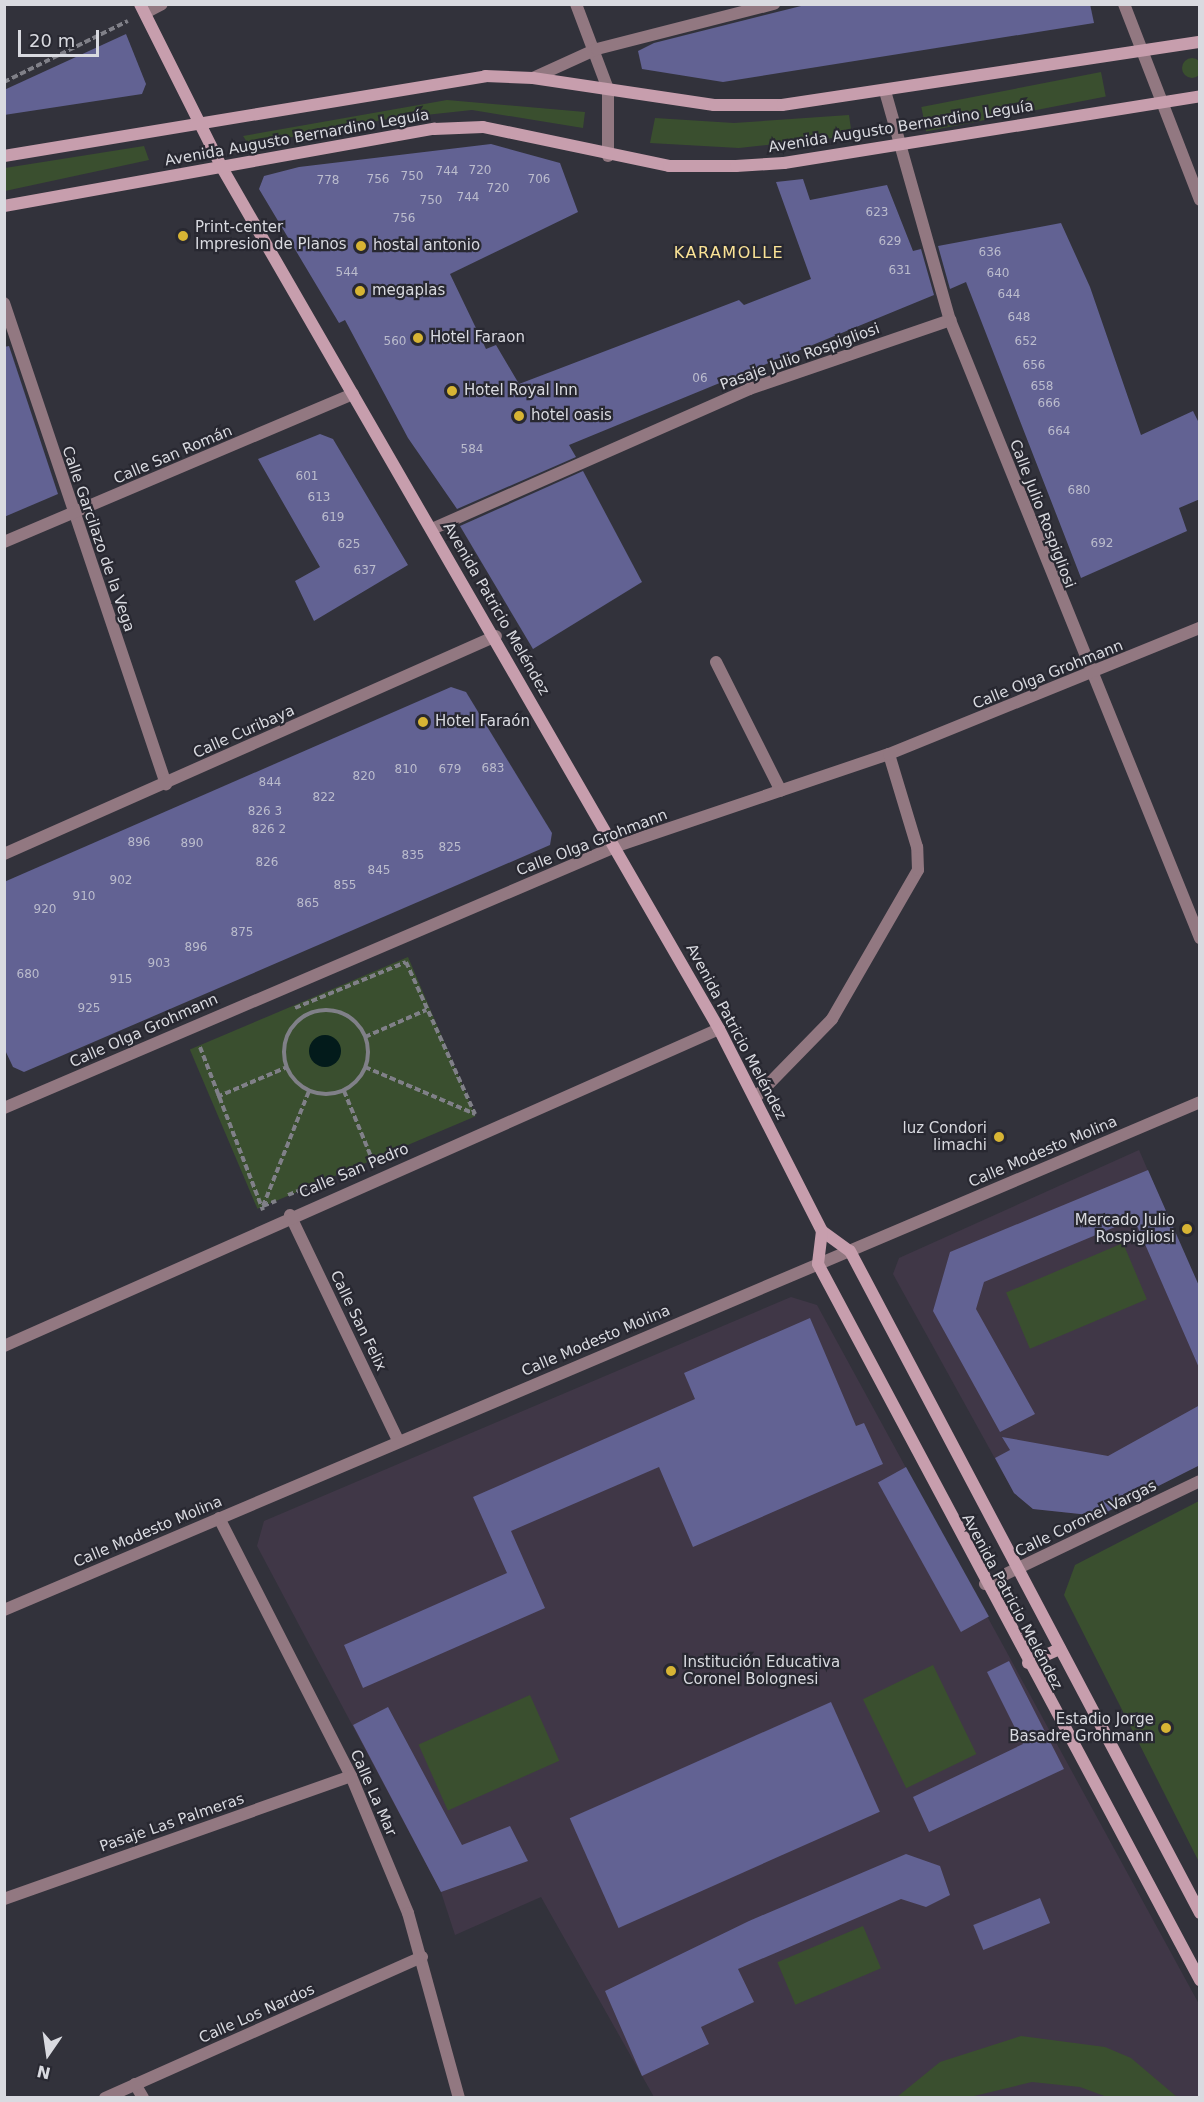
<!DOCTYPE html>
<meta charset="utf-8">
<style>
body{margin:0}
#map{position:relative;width:1204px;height:2102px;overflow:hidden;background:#32323b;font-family:"DejaVu Sans",sans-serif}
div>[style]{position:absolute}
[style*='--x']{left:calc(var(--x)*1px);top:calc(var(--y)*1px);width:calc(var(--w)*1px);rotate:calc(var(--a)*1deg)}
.education>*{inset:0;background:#403747}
.green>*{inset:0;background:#3a4f2f;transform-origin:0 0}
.round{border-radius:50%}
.water>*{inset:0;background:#031b1b}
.building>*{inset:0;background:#626293;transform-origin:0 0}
.path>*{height:4px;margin-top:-2px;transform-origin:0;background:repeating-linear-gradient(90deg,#808088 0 6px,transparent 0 9px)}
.path>.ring{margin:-2px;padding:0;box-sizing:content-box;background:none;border:4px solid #808088;border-radius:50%}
.street>*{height:12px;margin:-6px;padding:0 6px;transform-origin:6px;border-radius:6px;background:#927881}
.secondary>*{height:12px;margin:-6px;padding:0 6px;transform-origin:6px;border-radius:6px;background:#c79ead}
.dots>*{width:16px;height:16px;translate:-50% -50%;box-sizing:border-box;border:3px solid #282831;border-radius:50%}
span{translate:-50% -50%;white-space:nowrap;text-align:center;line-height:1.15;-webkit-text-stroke:4.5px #282831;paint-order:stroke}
.number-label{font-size:12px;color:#bbbccd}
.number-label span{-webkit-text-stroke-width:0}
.street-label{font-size:15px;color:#d9dae0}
.poi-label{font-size:15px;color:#d9dae0}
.left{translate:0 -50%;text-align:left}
.right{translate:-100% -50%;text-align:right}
.neighbourhood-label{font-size:16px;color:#fbe396;letter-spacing:1.5px}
.frame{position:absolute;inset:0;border:6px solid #d9dae0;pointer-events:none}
.north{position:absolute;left:18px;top:2024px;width:60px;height:60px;-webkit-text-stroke:4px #282831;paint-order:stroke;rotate:193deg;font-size:16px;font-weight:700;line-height:24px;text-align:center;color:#d9dae0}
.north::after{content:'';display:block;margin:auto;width:21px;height:27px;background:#d9dae0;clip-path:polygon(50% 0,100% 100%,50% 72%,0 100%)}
.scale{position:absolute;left:18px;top:30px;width:81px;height:27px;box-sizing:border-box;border:3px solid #d9dae0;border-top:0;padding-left:8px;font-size:18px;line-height:21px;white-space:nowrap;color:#d9dae0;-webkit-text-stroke:4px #282831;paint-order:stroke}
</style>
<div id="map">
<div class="education">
<i style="clip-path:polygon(1139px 1150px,1199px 1288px,1199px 1465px,1099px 1516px,1033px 1509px,1014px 1493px,893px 1274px,899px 1258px)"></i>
<i style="clip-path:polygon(791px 1297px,817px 1305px,1199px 2004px,1199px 2097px,654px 2097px,541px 1897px,455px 1935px,441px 1892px,257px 1546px,264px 1521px)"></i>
</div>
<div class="green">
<i class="round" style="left:1182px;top:58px;width:20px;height:20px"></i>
<i style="left:1101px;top:72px;width:25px;height:183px;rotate:79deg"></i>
<i style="clip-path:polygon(447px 100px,585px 112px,583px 128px,472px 110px,388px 119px,249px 145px,243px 136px)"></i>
<i style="clip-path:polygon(849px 115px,852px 136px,739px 148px,650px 143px,655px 118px,734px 123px)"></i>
<i style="clip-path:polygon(144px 146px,149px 160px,5px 191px,5px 168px)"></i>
<i style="left:408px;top:957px;width:173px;height:237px;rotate:67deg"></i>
<i style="left:1123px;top:1243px;width:61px;height:127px;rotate:67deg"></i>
<i style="clip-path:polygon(1199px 1501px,1199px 1862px,1064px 1595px,1075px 1565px)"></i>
<i style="left:933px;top:1665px;width:99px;height:78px;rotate:64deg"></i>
<i style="left:530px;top:1695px;width:72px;height:122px;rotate:66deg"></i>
<i style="left:863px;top:1926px;width:46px;height:93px;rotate:67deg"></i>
<i style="clip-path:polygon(1021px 2036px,1105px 2047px,1131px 2058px,1177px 2097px,1107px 2097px,1080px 2087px,1032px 2082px,970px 2097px,897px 2097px,940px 2062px)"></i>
</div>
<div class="water">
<i class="round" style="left:309px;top:1035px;width:32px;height:32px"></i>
</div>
<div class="building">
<i style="clip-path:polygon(809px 4px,1090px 4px,1094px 23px,723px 82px,642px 69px,638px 51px,654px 43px)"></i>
<i style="clip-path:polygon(126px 34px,146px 84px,142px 94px,4px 115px,4px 90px)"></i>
<i style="clip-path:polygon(491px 144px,560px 163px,578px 212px,450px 274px,486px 349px,496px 345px,519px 384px,739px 300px,744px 305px,811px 279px,776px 182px,803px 179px,810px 200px,887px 185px,913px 251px,921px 249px,934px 295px,569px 445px,576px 457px,457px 509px,408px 438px,345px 320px,339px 323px,259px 189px,264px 176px,299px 167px)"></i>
<i style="clip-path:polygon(1061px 223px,1090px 287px,1141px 435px,1193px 411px,1200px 425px,1200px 499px,1179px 508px,1187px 531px,1081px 578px,966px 282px,950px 289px,938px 246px)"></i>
<i style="clip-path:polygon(9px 346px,58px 494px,4px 517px,4px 347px)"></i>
<i style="clip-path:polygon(320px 434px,333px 439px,408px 565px,314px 621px,295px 581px,320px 567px,258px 459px)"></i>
<i style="clip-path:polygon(583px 471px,642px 582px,533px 649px,460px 526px)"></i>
<i style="clip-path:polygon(451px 687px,466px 692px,552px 833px,550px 845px,24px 1072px,13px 1067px,4px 1048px,4px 882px)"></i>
<i style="clip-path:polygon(1148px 1170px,1200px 1288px,1200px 1370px,1134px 1219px,984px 1282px,976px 1309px,1035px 1414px,1000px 1432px,933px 1311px,950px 1252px)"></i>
<i style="clip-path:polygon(810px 1318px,856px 1426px,864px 1423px,883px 1464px,693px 1547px,659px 1467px,511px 1531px,545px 1608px,363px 1688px,344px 1645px,507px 1573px,473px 1497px,695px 1399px,684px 1373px)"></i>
<i style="clip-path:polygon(1200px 1405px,1200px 1465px,1099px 1516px,1033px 1509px,1014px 1493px,995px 1458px,1010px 1450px,1002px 1437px,1108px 1456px)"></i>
<i style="left:906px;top:1467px;width:171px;height:32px;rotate:61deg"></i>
<i style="clip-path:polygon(1009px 1661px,1064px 1769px,929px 1832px,913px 1797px,1023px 1744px,987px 1672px)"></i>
<i style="left:831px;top:1702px;width:120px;height:286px;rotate:66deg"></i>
<i style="clip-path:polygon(388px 1707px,462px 1845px,510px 1826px,528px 1861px,441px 1892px,353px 1725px)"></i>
<i style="clip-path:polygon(906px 1854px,940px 1866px,950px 1895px,926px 1907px,901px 1899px,738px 1969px,754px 2002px,701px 2027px,709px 2044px,642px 2076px,605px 1991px,749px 1921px)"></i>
<i style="left:1040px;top:1898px;width:27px;height:72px;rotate:68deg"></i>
</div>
<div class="path">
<i style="--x:4;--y:82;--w:138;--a:-26.2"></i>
<i style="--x:406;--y:962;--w:167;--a:65.6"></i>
<i style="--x:295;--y:1008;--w:120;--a:-22.5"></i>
<i class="ring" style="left:284px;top:1010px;width:80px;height:80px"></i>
<i style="--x:365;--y:1037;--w:67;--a:-23.9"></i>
<i style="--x:200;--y:1047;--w:175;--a:68.9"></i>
<i style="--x:365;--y:1067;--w:120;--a:23.1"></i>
<i style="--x:344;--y:1091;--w:74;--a:67.6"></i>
<i style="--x:217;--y:1097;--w:76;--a:-23.2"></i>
<i style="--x:288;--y:1195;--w:31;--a:-22"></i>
<i style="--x:263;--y:1206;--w:14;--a:-21"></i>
<i style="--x:263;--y:1206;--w:124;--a:-68.2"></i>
</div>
<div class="street">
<i style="--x:576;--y:4;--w:91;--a:69.4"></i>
<i style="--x:608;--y:89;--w:67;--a:90"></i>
<i style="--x:1124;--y:4;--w:210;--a:68.8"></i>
<i style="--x:145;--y:13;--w:19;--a:-28"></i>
<i style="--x:533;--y:78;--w:70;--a:-24.4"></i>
<i style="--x:597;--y:49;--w:183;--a:-14.3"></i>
<i style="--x:885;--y:91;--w:238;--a:74.2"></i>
<i style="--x:950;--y:320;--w:667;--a:67.98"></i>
<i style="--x:4;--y:303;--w:508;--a:71.39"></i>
<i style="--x:432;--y:529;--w:347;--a:-23.8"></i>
<i style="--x:749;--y:389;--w:213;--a:-18.9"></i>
<i style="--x:4;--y:542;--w:379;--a:-23"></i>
<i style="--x:716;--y:662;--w:144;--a:63.3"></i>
<i style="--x:4;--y:854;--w:538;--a:-23.9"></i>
<i style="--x:756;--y:1097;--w:109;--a:-45.7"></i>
<i style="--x:832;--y:1019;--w:172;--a:-60"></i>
<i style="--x:918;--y:870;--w:23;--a:-92"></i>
<i style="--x:917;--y:847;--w:97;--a:-106.8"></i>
<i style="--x:4;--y:1108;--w:667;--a:-23.14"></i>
<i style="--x:617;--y:846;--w:287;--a:-18.7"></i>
<i style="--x:889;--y:754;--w:336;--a:-22.1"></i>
<i style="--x:290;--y:1215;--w:250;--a:64.4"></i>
<i style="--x:4;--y:1346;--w:782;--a:-23.91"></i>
<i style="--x:219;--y:1518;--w:290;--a:62.9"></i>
<i style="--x:351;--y:1776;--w:148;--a:67.4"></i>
<i style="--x:408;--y:1913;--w:192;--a:74.6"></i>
<i style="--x:985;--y:1584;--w:238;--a:-25.6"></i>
<i style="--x:4;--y:1610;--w:1299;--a:-23.01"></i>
<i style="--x:4;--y:1899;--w:368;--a:-19.5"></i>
<i style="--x:135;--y:2084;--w:16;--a:60"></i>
<i style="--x:105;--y:2098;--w:347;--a:-24"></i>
</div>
<div class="secondary">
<i style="--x:140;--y:4;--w:181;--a:63.4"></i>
<i style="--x:221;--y:166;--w:996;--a:60.01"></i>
<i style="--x:719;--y:1029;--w:227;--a:63"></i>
<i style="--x:822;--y:1231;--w:34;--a:36"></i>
<i style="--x:850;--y:1251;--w:749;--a:62.13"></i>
<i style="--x:4;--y:156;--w:488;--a:-9.4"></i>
<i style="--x:485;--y:76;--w:48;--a:2.4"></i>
<i style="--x:533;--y:78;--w:183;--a:8.5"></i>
<i style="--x:714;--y:105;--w:68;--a:0"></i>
<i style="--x:782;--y:105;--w:423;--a:-8.6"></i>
<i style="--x:4;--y:206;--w:437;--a:-10.2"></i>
<i style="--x:434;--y:129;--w:49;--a:-2.3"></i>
<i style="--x:483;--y:127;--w:190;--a:11.8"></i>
<i style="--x:669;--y:166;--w:67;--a:0"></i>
<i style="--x:736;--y:166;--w:48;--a:-3.6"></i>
<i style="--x:784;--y:163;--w:421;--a:-9.1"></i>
<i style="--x:822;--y:1231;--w:33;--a:97"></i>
<i style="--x:818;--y:1264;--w:812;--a:61.92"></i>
<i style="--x:1028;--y:1663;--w:35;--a:-24"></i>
</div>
<div class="dots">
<i style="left:183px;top:236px;background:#d7b434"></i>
<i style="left:361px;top:246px;background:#d7b434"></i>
<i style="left:360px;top:291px;background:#d7b434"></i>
<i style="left:418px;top:338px;background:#d7b434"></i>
<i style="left:452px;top:391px;background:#d7b434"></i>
<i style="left:519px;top:416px;background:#d7b434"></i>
<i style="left:423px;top:722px;background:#d7b434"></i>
<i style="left:999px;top:1137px;background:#d7b434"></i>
<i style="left:1187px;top:1229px;background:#d7b434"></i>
<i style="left:671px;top:1671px;background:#d7b434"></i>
<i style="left:1166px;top:1728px;background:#d7b434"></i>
</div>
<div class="number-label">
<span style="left:480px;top:171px">720</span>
<span style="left:447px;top:172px">744</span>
<span style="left:412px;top:177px">750</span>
<span style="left:378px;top:180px">756</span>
<span style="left:539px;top:180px">706</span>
<span style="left:328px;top:181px">778</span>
<span style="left:498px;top:189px">720</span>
<span style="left:468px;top:198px">744</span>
<span style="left:431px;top:201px">750</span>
<span style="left:877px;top:213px">623</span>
<span style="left:404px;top:219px">756</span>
<span style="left:890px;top:242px">629</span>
<span style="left:990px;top:253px">636</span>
<span style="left:900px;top:271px">631</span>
<span style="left:347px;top:273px">544</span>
<span style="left:998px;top:274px">640</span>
<span style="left:1009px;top:295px">644</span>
<span style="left:1019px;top:318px">648</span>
<span style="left:395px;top:342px">560</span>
<span style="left:1026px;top:342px">652</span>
<span style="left:1034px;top:366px">656</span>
<span style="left:700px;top:379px">06</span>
<span style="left:1042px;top:387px">658</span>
<span style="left:1049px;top:404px">666</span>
<span style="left:1059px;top:432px">664</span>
<span style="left:472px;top:450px">584</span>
<span style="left:307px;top:477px">601</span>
<span style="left:1079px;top:491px">680</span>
<span style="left:319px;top:498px">613</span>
<span style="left:333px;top:518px">619</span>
<span style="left:1102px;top:544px">692</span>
<span style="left:349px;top:545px">625</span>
<span style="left:365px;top:571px">637</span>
<span style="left:493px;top:769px">683</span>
<span style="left:406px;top:770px">810</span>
<span style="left:450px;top:770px">679</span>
<span style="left:364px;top:777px">820</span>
<span style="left:270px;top:783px">844</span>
<span style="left:324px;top:798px">822</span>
<span style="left:265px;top:812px">826 3</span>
<span style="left:269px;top:830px">826 2</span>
<span style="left:139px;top:843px">896</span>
<span style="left:192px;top:844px">890</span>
<span style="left:450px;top:848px">825</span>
<span style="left:413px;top:856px">835</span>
<span style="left:267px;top:863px">826</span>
<span style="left:379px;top:871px">845</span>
<span style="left:121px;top:881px">902</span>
<span style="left:345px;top:886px">855</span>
<span style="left:84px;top:897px">910</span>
<span style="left:308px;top:904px">865</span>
<span style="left:45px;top:910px">920</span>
<span style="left:242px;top:933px">875</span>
<span style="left:196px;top:948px">896</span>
<span style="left:159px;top:964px">903</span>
<span style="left:28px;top:975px">680</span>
<span style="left:121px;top:980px">915</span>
<span style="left:89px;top:1009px">925</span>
</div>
<div class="street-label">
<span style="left:901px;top:127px;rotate:-9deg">Avenida Augusto Bernardino Leguía</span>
<span style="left:297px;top:138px;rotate:-10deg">Avenida Augusto Bernardino Leguía</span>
<span style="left:800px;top:357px;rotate:-20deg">Pasaje Julio Rospigliosi</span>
<span style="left:173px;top:455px;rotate:-23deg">Calle San Román</span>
<span style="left:1042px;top:514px;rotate:69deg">Calle Julio Rospigliosi</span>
<span style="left:98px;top:539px;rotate:71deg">Calle Garcilazo de la Vega</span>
<span style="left:496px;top:609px;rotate:60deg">Avenida Patricio Meléndez</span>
<span style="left:1048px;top:675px;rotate:-22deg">Calle Olga Grohmann</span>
<span style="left:244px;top:732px;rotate:-24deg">Calle Curibaya</span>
<span style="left:592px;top:843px;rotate:-21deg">Calle Olga Grohmann</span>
<span style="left:144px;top:1031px;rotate:-24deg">Calle Olga Grohmann</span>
<span style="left:736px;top:1032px;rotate:62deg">Avenida Patricio Meléndez</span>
<span style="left:1043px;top:1152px;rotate:-23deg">Calle Modesto Molina</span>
<span style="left:354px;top:1171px;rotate:-23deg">Calle San Pedro</span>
<span style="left:358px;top:1321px;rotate:64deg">Calle San Felix</span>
<span style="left:596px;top:1341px;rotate:-23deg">Calle Modesto Molina</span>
<span style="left:1086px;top:1519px;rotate:-26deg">Calle Coronel Vargas</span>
<span style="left:148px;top:1532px;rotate:-23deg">Calle Modesto Molina</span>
<span style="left:1012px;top:1602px;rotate:62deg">Avenida Patricio Meléndez</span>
<span style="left:373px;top:1793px;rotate:66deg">Calle La Mar</span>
<span style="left:172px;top:1823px;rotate:-19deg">Pasaje Las Palmeras</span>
<span style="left:257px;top:2014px;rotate:-24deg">Calle Los Nardos</span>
</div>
<div class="poi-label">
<span class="left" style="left:195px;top:236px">Print-center<br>Impresion de Planos</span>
<span class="left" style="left:373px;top:246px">hostal antonio</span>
<span class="left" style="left:372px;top:291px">megaplas</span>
<span class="left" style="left:430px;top:338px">Hotel Faraon</span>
<span class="left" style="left:464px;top:391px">Hotel Royal Inn</span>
<span class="left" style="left:531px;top:416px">hotel oasis</span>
<span class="left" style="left:435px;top:722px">Hotel Faraón</span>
<span class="right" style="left:987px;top:1137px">luz Condori<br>limachi</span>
<span class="right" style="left:1175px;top:1229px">Mercado Julio<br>Rospigliosi</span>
<span class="left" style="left:683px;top:1671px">Institución Educativa<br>Coronel Bolognesi</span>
<span class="right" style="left:1154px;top:1728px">Estadio Jorge<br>Basadre Grohmann</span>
</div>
<div class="neighbourhood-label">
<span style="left:729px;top:253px">KARAMOLLE</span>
</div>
<div class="frame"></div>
<div class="north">N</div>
<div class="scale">20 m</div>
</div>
